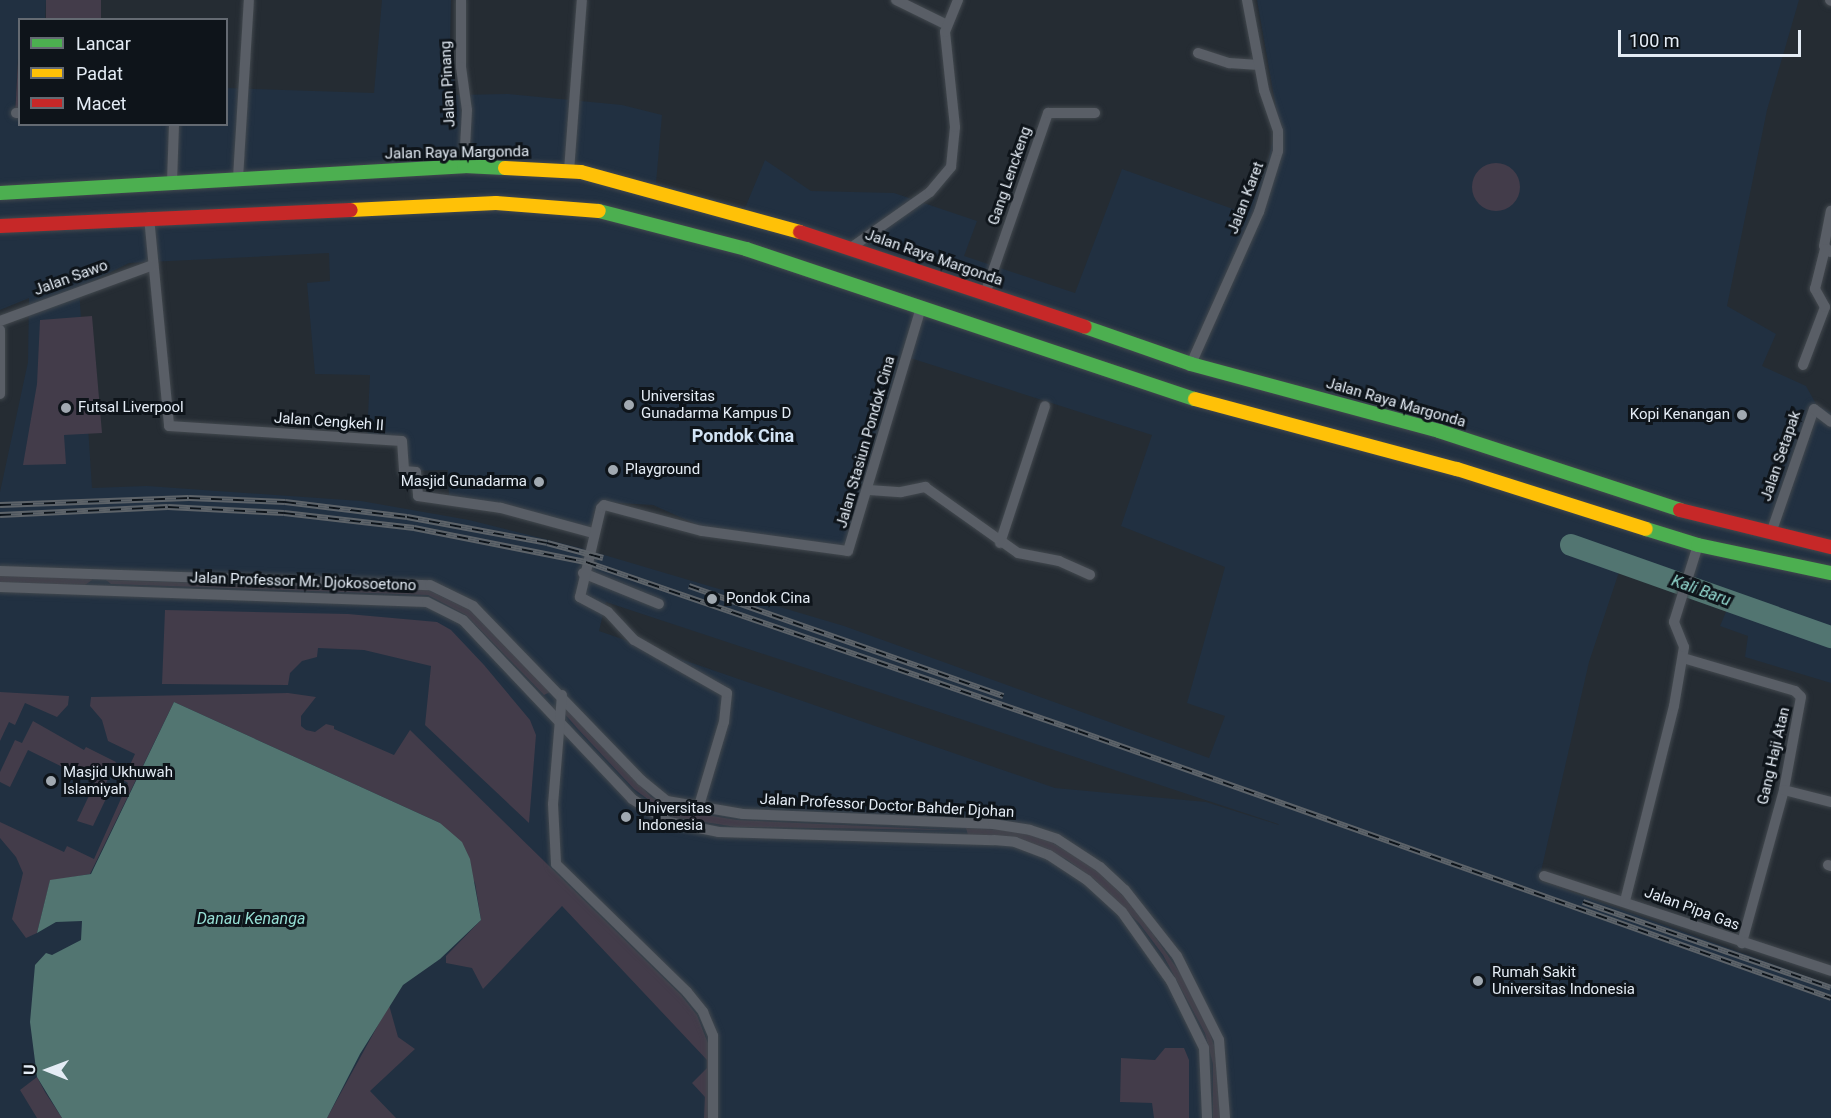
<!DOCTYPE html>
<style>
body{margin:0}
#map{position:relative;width:1831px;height:1118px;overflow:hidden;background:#252c33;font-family:Roboto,sans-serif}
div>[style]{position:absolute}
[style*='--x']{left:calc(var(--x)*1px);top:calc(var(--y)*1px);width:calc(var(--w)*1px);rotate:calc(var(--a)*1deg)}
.built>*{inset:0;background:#213041}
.green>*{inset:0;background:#433c4a;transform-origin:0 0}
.round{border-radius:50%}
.water>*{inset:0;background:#527571}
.river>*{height:22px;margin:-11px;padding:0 11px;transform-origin:11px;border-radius:11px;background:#527571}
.roads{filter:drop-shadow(0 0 2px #42484e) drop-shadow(0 0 2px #42484e)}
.street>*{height:10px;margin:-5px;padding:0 5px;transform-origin:5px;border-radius:5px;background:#595e66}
.fast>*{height:14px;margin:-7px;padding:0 7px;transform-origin:7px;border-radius:7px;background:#4caf50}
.slow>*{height:14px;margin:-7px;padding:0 7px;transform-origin:7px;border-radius:7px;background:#ffc107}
.jam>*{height:14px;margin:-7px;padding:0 7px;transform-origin:7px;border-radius:7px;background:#c62828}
.rail>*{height:6px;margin-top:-3px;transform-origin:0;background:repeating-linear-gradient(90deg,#0e141a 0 11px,#5d6369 0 22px);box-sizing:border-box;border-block:2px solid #5d6369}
.dots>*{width:16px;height:16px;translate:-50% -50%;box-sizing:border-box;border:3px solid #0e141a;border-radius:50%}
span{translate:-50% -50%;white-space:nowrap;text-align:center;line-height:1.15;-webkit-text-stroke:6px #0e141a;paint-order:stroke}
.street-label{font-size:15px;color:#e4ecf5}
.poi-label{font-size:15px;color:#e4ecf5}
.left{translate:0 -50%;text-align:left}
.right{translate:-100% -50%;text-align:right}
.water-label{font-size:16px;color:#96ded4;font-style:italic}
.quarter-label{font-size:18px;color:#d3e4f5;font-weight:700}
.legend{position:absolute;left:18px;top:18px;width:210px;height:108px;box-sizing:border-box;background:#0e141a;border:2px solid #646a72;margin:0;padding:8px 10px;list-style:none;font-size:18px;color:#e4ecf5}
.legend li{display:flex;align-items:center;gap:12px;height:30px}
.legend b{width:30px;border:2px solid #646a72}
.north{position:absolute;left:18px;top:1040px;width:60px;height:60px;-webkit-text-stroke:4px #0e141a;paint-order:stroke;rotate:271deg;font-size:16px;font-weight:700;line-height:24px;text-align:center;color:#e4ecf5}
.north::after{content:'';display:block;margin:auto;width:21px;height:27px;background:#e4ecf5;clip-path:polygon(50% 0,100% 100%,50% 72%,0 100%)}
.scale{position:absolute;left:1618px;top:30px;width:183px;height:27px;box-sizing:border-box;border:3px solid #e4ecf5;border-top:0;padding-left:8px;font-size:18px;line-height:21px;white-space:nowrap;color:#e4ecf5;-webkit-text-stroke:4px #0e141a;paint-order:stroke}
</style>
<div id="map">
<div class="built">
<i style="clip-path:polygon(evenodd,0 0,46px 0,45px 19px,20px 20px,15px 115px,19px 115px,20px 124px,226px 124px,227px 88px,374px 93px,382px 0,451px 0,450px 43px,456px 95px,508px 94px,622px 105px,662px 115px,656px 183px,745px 208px,765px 160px,811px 191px,894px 193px,977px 221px,964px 256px,1075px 293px,1122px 169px,1244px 213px,1266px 169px,1278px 119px,1257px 0,1799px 0,1767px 110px,1727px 306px,1776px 334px,1762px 366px,1806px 386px,1816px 404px,1831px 413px,1831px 683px,1745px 657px,1748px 636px,1720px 626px,1731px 600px,1623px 560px,1589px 662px,1539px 880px,1831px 985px,1831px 1118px,0 1118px,0 492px,28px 362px,29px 298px,0 310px,0 0,329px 253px,330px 281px,307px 283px,315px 374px,370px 375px,367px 435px,400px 438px,402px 471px,448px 470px,449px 497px,590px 529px,595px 511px,603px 502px,653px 505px,700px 526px,836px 548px,851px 543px,904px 356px,1152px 435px,1121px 526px,1225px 567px,1187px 703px,1225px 716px,1209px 758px,844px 626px,584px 549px,469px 520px,361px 501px,147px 486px,92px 488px,79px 288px,129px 263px,329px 253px,0 0,606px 602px,1278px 824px,1279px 825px,1206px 802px,1055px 788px,599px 631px,606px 602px)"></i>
</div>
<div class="green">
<i style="left:46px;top:0;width:55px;height:19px"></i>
<i style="clip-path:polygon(19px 44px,19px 115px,15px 116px)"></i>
<i class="round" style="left:1472px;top:163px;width:48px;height:48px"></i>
<i style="clip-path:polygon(92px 316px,102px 433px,64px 435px,66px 464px,23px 465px,37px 384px,40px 320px)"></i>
<i style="clip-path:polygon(0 575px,91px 578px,92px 580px,85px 585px,0 582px)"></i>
<i style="clip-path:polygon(106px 580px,428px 590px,470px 610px,550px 692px,544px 695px,466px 615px,428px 595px,111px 584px)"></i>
<i style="clip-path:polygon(165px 610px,348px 614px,437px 622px,451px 630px,484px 665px,530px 720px,536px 735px,529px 823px,425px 725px,431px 666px,364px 650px,318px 648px,317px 657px,302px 661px,290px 673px,288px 685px,162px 684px)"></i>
<i style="clip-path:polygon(0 692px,69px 696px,68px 705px,57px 717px,25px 703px,15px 725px,9px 722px,0 741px)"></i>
<i style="clip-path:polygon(288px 693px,316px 697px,301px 716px,301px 726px,306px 730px,315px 732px,326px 724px,334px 726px,334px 729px,394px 755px,410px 730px,681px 995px,697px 1015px,711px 1051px,709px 1118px,704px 1118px,705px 1097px,692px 1083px,707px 1068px,707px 1060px,562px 906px,483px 989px,472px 968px,446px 963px,446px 956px,481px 920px,475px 883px,440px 823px,174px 702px,90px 874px,50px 881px,37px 933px,26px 938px,12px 919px,23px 873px,16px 857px,0 838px,0 822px,64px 852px,67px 846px,94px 859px,128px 783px,123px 780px,135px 754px,108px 741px,102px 720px,90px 706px,91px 697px)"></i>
<i style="clip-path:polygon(567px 708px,651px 797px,677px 810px,737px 820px,951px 830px,736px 827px,672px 817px,634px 789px,577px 728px,564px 713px)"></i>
<i style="clip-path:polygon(33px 721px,84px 750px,86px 747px,116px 762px,106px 783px,112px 786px,93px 826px,77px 821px,95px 783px,28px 750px,10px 787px,0 782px,0 772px,15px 740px,22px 743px)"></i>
<i style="clip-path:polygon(966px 828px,1020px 831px,1053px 843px,1094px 868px,1132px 904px,1185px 980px,1209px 1031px,1215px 1048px,1220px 1118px,1213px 1118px,1213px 1064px,1205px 1033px,1163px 955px,1139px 923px,1095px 880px,1066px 859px,1023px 840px,968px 835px)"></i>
<i style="clip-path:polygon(389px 1005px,398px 1037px,415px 1049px,370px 1091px,396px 1118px,327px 1118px)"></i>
<i style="clip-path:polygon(1165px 1048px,1184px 1048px,1189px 1060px,1189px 1118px,1154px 1118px,1152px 1103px,1120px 1102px,1121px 1058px,1155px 1060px)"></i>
<i style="clip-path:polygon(37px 1077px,45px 1092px,62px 1118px,37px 1118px,20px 1090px)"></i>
</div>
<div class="water">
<i style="clip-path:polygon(174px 702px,440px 823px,462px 842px,470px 859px,481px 920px,440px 959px,403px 985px,360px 1054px,327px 1118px,62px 1118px,37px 1077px,30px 1022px,35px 965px,46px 953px,52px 955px,81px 940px,82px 921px,56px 922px,37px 933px,50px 880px,91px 874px)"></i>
</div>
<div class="river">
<i style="--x:1571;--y:545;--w:276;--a:19.5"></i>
</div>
<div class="roads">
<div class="street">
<i style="--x:461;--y:0;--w:67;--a:90"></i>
<i style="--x:461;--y:67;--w:43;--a:82.1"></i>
<i style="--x:467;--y:110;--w:56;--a:93.1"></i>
<i style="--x:896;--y:0;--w:57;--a:26.1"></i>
<i style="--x:1830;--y:0;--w:1;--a:45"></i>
<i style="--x:1198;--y:53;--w:33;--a:18"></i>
<i style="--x:1229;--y:63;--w:30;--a:4"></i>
<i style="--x:16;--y:113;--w:4;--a:0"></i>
<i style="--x:569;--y:171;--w:171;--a:-85.7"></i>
<i style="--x:238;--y:178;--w:178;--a:-86.5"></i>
<i style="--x:172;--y:182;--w:58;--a:-88"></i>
<i style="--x:149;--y:217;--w:210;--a:84.5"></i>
<i style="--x:169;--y:426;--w:233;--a:3.7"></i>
<i style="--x:402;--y:441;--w:30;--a:86"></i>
<i style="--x:404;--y:471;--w:12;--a:5"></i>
<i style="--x:416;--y:472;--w:24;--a:85"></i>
<i style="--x:418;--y:496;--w:84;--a:8.2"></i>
<i style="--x:501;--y:508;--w:95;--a:15.2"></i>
<i style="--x:852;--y:247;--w:95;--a:-35.2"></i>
<i style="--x:930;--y:192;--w:33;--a:-50"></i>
<i style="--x:951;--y:167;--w:40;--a:-84.3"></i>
<i style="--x:955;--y:127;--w:96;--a:-96"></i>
<i style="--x:945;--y:32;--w:35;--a:-68"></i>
<i style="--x:1830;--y:252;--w:8;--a:-135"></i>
<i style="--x:1824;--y:246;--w:36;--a:-79"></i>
<i style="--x:985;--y:294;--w:192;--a:-70.8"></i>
<i style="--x:1048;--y:113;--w:47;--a:0"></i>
<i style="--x:0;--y:321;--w:163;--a:-20.1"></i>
<i style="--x:0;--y:330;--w:64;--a:90"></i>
<i style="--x:1191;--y:364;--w:167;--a:-65.9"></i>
<i style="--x:1259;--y:212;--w:64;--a:-72.7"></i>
<i style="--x:1278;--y:151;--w:20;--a:-90"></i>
<i style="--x:1278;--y:131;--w:43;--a:-108.9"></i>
<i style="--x:1264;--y:90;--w:92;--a:-100.7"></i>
<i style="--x:1803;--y:365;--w:62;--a:-69.2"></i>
<i style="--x:1825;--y:307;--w:21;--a:-119"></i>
<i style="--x:1815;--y:289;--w:41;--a:-76"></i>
<i style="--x:869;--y:490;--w:32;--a:4"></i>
<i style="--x:901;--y:492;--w:25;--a:-12"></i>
<i style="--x:925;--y:487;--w:114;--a:35.4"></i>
<i style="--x:1018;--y:553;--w:42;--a:11"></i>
<i style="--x:1059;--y:561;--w:34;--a:24"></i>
<i style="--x:1771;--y:533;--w:131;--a:-70.9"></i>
<i style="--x:1814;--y:409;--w:21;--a:37"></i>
<i style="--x:1000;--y:543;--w:144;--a:-71.8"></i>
<i style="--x:0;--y:571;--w:430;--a:1.9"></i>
<i style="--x:430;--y:585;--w:48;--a:26"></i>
<i style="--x:473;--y:606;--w:242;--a:46"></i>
<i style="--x:641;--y:780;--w:33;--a:39"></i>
<i style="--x:667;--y:801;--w:77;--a:9.7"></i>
<i style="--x:743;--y:814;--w:250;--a:2.3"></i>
<i style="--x:993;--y:824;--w:37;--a:9"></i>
<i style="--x:1030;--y:830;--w:28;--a:18"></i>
<i style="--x:1057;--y:839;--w:51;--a:33.1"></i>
<i style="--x:1100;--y:867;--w:34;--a:43"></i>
<i style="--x:1125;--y:890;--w:84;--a:51.8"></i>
<i style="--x:1177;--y:956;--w:94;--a:63.4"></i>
<i style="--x:1219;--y:1040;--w:78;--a:85.6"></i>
<i style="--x:583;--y:573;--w:82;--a:22.2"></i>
<i style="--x:0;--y:587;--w:427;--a:2"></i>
<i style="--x:427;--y:602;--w:40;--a:26.6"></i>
<i style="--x:463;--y:620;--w:246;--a:46.6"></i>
<i style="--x:632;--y:799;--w:44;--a:31.9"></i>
<i style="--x:669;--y:822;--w:51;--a:11.3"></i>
<i style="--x:719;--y:832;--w:275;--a:1.7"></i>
<i style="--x:994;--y:840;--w:21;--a:5"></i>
<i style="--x:1015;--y:842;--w:36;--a:21"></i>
<i style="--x:1049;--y:855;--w:45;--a:33.3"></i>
<i style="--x:1087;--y:880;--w:47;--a:42.4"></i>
<i style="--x:1122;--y:912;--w:85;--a:54.6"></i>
<i style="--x:1171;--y:981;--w:75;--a:63.8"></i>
<i style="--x:1204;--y:1048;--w:70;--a:87.5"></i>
<i style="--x:1683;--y:658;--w:117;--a:16.4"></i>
<i style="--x:1795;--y:691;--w:8;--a:45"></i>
<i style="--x:1801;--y:697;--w:95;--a:100.4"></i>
<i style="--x:1784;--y:790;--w:159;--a:105.4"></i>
<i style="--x:562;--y:695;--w:109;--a:94.7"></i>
<i style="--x:553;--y:804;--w:60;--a:87.1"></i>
<i style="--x:556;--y:864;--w:183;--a:44.3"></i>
<i style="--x:687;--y:992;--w:26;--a:51"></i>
<i style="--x:703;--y:1012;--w:26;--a:67"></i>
<i style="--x:713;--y:1036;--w:82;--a:90"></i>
<i style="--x:1784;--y:790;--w:49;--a:14.3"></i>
<i style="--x:698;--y:809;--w:91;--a:-73.4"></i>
<i style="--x:724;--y:722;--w:29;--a:-84"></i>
<i style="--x:727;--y:693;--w:107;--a:-150.3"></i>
<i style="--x:634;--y:640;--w:38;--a:-133"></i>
<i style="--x:608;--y:612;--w:32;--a:-152"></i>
<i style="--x:580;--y:597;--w:91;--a:-76.7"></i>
<i style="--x:601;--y:508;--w:4;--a:-45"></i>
<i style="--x:604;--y:505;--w:101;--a:14.9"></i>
<i style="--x:702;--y:531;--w:147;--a:7.8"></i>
<i style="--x:848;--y:551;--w:254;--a:-73.3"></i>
<i style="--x:1828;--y:865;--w:3;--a:18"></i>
<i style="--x:1544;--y:876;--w:302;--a:18.3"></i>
<i style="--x:1625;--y:901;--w:201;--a:-75.9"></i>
<i style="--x:1674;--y:706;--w:60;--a:-80.4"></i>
<i style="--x:1684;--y:647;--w:27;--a:-112"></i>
<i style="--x:1674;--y:622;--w:81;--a:-72.7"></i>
</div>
<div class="fast">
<i style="--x:0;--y:193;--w:465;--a:-3.3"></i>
<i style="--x:464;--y:166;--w:41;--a:2.8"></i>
<i style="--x:599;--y:211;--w:152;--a:14.5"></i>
<i style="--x:746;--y:249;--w:473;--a:18.5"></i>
<i style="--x:1085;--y:327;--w:112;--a:19.2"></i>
<i style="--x:1191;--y:364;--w:257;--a:15.1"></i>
<i style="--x:1439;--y:431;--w:254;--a:18.1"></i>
<i style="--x:1646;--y:529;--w:54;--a:17.1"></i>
<i style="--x:1698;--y:545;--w:136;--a:11.9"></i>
</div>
<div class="slow">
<i style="--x:505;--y:168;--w:76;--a:3"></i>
<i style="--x:581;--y:172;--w:227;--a:15.3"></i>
<i style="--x:351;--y:210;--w:145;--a:-2.8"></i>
<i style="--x:496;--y:203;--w:103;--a:4.4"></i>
<i style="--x:1195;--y:399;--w:271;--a:15"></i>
<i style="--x:1457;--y:469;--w:198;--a:17.6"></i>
</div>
<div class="jam">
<i style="--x:0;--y:226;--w:351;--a:-2.6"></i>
<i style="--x:800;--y:232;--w:300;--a:18.4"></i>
<i style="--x:1680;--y:510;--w:155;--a:13.8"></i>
</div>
</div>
<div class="rail">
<i style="--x:0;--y:505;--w:189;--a:-2.1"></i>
<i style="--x:189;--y:498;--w:96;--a:2.4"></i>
<i style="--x:285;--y:502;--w:123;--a:7"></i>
<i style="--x:407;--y:517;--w:142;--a:10.5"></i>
<i style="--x:547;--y:543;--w:58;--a:15"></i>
<i style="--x:0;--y:515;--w:168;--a:-2.7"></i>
<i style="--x:168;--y:507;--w:116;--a:3"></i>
<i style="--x:284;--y:513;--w:131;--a:6.6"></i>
<i style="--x:414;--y:528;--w:175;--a:11.2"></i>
<i style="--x:586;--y:562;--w:520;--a:18.96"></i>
<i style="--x:1078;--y:731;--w:799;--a:19.52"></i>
<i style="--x:689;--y:586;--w:333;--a:19.3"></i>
<i style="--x:1583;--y:902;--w:262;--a:19.1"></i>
</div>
<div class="dots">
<i style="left:629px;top:405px;background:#a1a9b1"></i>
<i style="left:66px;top:408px;background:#a1a9b1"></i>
<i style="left:1742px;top:415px;background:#a1a9b1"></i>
<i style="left:613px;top:470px;background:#a1a9b1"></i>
<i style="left:539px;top:482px;background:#a1a9b1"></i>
<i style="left:712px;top:599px;background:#a1a9b1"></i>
<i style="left:51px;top:781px;background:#a1a9b1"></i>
<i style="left:626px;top:817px;background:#a1a9b1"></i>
<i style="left:1478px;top:981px;background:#a1a9b1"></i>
</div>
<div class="street-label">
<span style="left:448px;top:84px;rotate:-93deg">Jalan Pinang</span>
<span style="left:457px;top:153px;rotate:-1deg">Jalan Raya Margonda</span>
<span style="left:1010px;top:176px;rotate:-71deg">Gang Lenckeng</span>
<span style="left:1246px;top:198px;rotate:-69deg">Jalan Karet</span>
<span style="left:934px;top:258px;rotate:19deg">Jalan Raya Margonda</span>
<span style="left:71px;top:278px;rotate:-20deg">Jalan Sawo</span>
<span style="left:1396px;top:403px;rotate:16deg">Jalan Raya Margonda</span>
<span style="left:329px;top:422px;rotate:4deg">Jalan Cengkeh II</span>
<span style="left:866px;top:442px;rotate:-74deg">Jalan Stasiun Pondok Cina</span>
<span style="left:1781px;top:456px;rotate:-71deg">Jalan Setapak</span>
<span style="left:303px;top:582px;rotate:2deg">Jalan Professor Mr. Djokosoetono</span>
<span style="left:1774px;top:756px;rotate:-77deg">Gang Haji Atan</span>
<span style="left:887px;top:806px;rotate:3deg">Jalan Professor Doctor Bahder Djohan</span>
<span style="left:1692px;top:909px;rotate:20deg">Jalan Pipa Gas</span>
</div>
<div class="poi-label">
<span class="left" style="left:641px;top:405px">Universitas<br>Gunadarma Kampus D</span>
<span class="left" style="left:78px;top:408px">Futsal Liverpool</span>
<span class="right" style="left:1730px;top:415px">Kopi Kenangan</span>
<span class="left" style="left:625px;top:470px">Playground</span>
<span class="right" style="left:527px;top:482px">Masjid Gunadarma</span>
<span class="left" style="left:726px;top:599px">Pondok Cina</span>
<span class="left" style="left:63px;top:781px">Masjid Ukhuwah<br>Islamiyah</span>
<span class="left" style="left:638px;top:817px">Universitas<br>Indonesia</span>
<span class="left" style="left:1492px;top:981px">Rumah Sakit<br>Universitas Indonesia</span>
</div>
<div class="water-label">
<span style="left:1701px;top:591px;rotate:20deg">Kali Baru</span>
<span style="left:251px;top:919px">Danau Kenanga</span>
</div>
<div class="quarter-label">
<span style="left:743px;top:436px">Pondok Cina</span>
</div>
<ul class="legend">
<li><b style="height:8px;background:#4caf50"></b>Lancar</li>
<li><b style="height:8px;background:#ffc107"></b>Padat</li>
<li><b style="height:8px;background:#c62828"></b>Macet</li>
</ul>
<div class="north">U</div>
<div class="scale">100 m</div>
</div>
